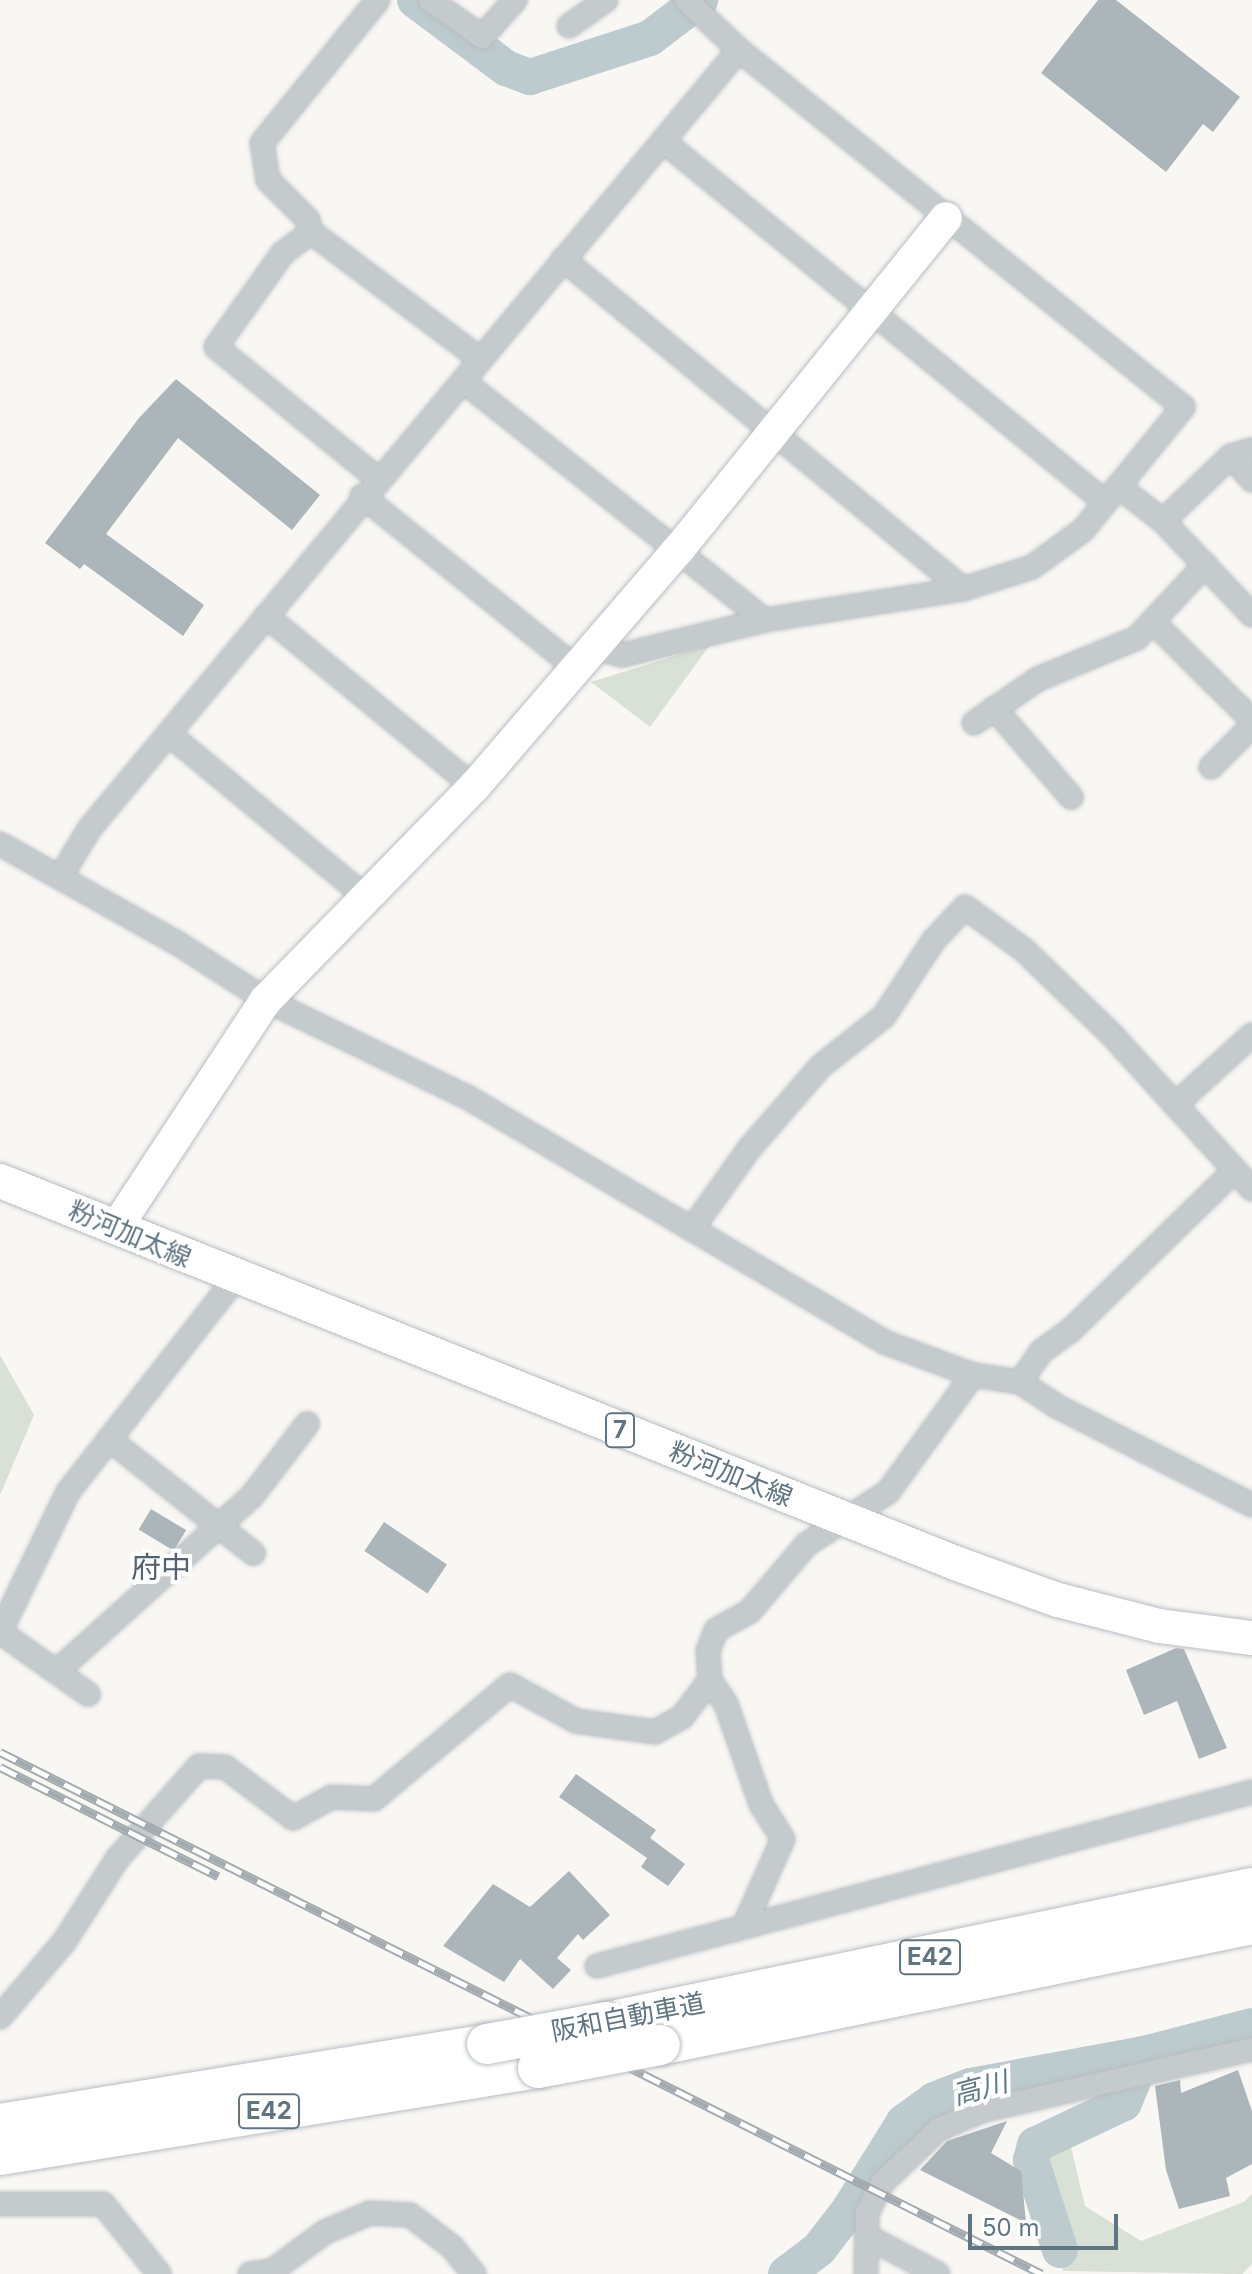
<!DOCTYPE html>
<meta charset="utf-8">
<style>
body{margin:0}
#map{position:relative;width:1252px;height:2274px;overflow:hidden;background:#f8f7f4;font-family:Inter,"Noto Sans JP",sans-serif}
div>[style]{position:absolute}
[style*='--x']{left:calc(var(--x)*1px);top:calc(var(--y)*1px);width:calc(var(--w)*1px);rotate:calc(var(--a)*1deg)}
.green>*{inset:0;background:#d9e0d5}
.river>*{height:36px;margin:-18px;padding:0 18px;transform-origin:18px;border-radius:18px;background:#bdcace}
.building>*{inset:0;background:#abb5ba;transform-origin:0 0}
.roads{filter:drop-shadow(0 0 2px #b7bdc1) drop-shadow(0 0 2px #b7bdc1)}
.street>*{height:22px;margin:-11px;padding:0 11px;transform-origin:11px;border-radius:11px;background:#c5cacc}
.secondary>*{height:32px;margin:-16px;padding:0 16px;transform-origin:16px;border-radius:16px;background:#fff}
.primary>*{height:34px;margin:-17px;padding:0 17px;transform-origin:17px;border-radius:17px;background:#fff}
.highway>*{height:40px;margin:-20px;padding:0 20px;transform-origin:20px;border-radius:20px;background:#fff}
.rail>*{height:9px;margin-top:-4.5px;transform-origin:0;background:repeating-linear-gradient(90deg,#fff 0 18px,#a3abb0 0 36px);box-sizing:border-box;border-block:2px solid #a3abb0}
.bridges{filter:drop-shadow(0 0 2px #b9bdc0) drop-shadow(0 0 2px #b9bdc0)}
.highway-bridge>*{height:40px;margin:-20px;padding:0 20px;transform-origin:20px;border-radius:20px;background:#fff}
span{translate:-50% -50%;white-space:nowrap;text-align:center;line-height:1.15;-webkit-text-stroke:8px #fff;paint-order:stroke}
.shield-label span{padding:2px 6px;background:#fff;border:2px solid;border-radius:6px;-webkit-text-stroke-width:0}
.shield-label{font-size:24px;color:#617581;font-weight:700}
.street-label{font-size:26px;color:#617581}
.water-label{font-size:28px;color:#607b83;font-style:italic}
.quarter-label{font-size:30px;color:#53626c}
.scale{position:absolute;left:968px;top:2214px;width:150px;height:36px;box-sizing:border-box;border:4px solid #617581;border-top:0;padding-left:10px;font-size:24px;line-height:28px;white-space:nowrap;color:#617581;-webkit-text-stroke:6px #fff;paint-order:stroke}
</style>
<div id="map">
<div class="green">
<i style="clip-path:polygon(710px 645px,650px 727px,591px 682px)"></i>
<i style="clip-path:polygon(0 1355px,34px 1415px,0 1495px)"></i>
<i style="clip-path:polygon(1065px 2122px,1085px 2206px,1141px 2241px,1244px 2202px,1252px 2194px,1252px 2264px,1242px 2274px,1064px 2271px,1034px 2231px,1031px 2136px)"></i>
</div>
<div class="river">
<i style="--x:415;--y:0;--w:114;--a:36.8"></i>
<i style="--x:506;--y:68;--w:26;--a:21"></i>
<i style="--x:530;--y:77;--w:126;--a:-18"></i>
<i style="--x:650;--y:38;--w:63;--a:-37.2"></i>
<i style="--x:1060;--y:2250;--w:95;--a:-107.9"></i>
<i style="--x:1031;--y:2160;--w:16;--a:-75"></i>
<i style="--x:1035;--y:2145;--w:98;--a:-25.3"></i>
<i style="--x:1124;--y:2103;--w:53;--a:-67.8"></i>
<i style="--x:786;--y:2274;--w:41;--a:-37.1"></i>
<i style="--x:819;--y:2249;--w:49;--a:-52.4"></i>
<i style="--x:849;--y:2210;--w:104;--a:-58"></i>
<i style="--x:904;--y:2122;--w:37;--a:-36"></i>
<i style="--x:934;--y:2100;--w:40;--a:-21"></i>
<i style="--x:971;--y:2086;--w:176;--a:-10.5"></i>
<i style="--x:1144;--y:2054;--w:112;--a:-14.5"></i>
</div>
<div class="building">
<i style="clip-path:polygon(1098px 0,1116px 0,1240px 97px,1213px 132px,1203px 124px,1166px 172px,1041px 73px)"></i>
<i style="clip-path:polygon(176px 379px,320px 495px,292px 530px,178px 438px,106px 534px,204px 605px,183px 636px,84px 564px,80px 569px,45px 543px,139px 418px)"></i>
<i style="left:151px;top:1509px;width:41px;height:24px;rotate:31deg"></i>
<i style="left:384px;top:1522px;width:76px;height:35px;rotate:34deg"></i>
<i style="clip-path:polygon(1176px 1648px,1184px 1649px,1227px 1748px,1199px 1759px,1177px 1701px,1144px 1715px,1126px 1670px)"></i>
<i style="clip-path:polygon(576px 1774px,656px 1830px,650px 1838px,685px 1864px,668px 1886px,641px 1867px,647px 1858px,559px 1797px)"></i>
<i style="clip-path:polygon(569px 1871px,610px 1915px,583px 1940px,578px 1934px,557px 1958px,571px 1970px,553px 1989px,520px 1959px,504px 1982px,443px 1946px,493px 1884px,530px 1907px)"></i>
<i style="clip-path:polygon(1238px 2070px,1252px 2111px,1252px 2164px,1226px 2178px,1230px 2196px,1179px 2209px,1166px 2170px,1155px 2086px,1180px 2080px,1181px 2093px)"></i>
<i style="clip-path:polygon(1007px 2121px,991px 2153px,1021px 2171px,1026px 2223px,920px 2170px,947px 2141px)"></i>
</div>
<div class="roads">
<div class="street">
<i style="--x:430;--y:0;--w:64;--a:35.4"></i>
<i style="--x:482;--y:37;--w:50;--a:-48.3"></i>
<i style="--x:686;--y:0;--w:73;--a:43.3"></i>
<i style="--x:569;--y:26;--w:45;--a:-35.1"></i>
<i style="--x:663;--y:141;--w:571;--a:39.24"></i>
<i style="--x:311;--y:232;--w:35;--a:143"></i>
<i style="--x:283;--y:253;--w:115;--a:125.5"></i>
<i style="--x:216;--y:347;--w:209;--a:39.2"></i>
<i style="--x:311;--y:232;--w:12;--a:-104"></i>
<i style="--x:308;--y:220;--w:57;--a:-135"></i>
<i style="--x:268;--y:180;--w:37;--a:-99"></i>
<i style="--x:262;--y:143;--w:184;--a:-51"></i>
<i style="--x:311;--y:232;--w:211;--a:36.9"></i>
<i style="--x:563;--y:259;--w:519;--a:39.52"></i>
<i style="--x:463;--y:381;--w:385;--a:38.4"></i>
<i style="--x:1231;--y:456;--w:32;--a:49"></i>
<i style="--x:1118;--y:486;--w:57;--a:37.9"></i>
<i style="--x:1163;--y:521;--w:129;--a:46.6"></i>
<i style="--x:362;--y:496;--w:276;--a:38.8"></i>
<i style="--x:1163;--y:521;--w:94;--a:-43.7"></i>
<i style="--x:1231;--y:456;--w:22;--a:-16"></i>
<i style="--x:266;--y:616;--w:269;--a:39.4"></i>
<i style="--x:1155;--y:624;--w:136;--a:44.7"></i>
<i style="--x:994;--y:708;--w:118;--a:49.1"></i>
<i style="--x:974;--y:723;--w:78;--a:-34.5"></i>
<i style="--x:1038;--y:679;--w:107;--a:-22.5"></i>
<i style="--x:1137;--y:638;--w:100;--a:-47"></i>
<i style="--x:170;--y:735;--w:254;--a:39.6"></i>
<i style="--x:1211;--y:767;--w:58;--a:-45"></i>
<i style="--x:0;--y:844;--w:203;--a:29.2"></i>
<i style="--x:177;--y:943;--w:106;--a:32.6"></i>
<i style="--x:266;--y:1000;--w:223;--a:25.8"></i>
<i style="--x:467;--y:1097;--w:487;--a:30.4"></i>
<i style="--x:887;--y:1343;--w:92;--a:20.4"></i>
<i style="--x:973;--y:1375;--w:48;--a:8.5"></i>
<i style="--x:1020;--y:1382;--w:45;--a:33.3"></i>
<i style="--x:1058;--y:1407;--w:217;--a:26.8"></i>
<i style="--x:61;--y:876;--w:56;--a:-58.9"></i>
<i style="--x:90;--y:828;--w:1013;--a:-50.17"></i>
<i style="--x:739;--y:50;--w:570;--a:38.8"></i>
<i style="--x:1183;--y:407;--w:159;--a:129.1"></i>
<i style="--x:1083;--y:530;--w:63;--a:144"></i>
<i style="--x:1032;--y:567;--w:72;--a:162.3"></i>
<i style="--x:963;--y:589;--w:200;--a:171.1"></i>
<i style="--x:765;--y:620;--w:147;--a:166.2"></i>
<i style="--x:622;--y:655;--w:28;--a:-165"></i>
<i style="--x:1175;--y:1105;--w:104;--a:-42.3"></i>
<i style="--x:692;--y:1229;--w:98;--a:-54.5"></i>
<i style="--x:749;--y:1149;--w:110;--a:-49.1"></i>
<i style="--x:821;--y:1066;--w:80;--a:-38.4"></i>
<i style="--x:884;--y:1016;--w:91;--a:-56.7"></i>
<i style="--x:934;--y:940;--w:45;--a:-46.8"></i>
<i style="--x:965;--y:907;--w:73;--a:36.1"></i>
<i style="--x:1024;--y:950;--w:122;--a:44"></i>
<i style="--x:1112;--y:1035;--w:208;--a:47.7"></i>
<i style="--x:1020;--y:1382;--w:38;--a:-55"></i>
<i style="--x:1042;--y:1351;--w:34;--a:-36"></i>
<i style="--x:1070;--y:1331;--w:228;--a:-44.3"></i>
<i style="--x:109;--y:1439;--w:184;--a:38.4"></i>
<i style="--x:0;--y:1632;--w:156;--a:-64.1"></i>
<i style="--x:68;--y:1492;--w:272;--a:-51.9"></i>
<i style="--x:0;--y:1632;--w:108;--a:35.2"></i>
<i style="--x:56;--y:1672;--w:263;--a:-41.9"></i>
<i style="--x:252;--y:1496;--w:91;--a:-52.6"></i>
<i style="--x:745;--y:1924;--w:93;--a:-65.9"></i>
<i style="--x:783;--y:1839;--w:41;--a:-122.2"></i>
<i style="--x:761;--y:1804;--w:106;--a:-109.3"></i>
<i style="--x:726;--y:1704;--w:29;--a:-124"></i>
<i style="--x:710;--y:1680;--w:29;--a:-94"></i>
<i style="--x:708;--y:1651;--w:22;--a:-69"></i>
<i style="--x:716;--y:1630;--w:39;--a:-29"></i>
<i style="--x:750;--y:1611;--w:88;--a:-49.6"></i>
<i style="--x:807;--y:1544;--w:96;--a:-32.7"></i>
<i style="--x:888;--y:1492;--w:145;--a:-54"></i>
<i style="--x:597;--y:1966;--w:678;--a:-14.88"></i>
<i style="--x:0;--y:2017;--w:99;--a:-49.5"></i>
<i style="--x:64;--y:1942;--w:100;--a:-57.3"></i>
<i style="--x:118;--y:1858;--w:123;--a:-48.6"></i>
<i style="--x:199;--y:1766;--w:26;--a:2"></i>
<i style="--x:225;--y:1767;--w:85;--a:36.9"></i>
<i style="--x:293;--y:1818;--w:44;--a:-28.3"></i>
<i style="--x:332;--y:1797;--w:42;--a:2.7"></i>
<i style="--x:374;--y:1799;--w:177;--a:-40"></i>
<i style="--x:510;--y:1685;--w:75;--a:28.6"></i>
<i style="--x:576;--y:1721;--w:80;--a:7.9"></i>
<i style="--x:655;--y:1732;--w:31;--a:-29"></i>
<i style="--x:682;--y:1717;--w:46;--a:-52.9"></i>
<i style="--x:0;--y:2204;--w:103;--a:0"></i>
<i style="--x:103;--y:2204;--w:90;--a:51.3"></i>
<i style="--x:868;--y:2237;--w:79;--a:27.9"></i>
<i style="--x:250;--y:2274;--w:22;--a:-8"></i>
<i style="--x:272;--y:2271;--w:66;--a:-36.3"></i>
<i style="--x:325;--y:2232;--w:49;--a:-22.9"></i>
<i style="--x:370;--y:2213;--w:40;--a:2.9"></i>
<i style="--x:410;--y:2215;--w:53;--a:37.3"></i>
<i style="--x:452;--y:2247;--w:35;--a:51"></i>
<i style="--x:866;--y:2274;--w:61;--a:-89.1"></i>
<i style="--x:867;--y:2213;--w:35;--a:-63"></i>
<i style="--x:883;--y:2182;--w:77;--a:-43.4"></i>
<i style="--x:939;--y:2129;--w:49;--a:-22.9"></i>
<i style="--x:984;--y:2110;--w:275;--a:-12.8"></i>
</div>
<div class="secondary">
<i style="--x:116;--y:1228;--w:273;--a:-56.7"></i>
<i style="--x:266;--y:1000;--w:298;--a:-45.7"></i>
<i style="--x:474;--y:787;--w:314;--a:-49.3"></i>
<i style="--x:679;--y:549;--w:425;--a:-51.1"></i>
</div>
<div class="primary">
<i style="--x:0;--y:1181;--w:1029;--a:21.8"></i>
<i style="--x:955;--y:1563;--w:109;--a:19.8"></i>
<i style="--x:1058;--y:1600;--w:104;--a:14.4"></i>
<i style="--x:1159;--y:1626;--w:94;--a:7.4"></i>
</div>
<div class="highway">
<i style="--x:607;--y:2022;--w:659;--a:-11.74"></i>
<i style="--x:660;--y:2045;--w:604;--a:-11.55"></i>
<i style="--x:0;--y:2124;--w:494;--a:-9.3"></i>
<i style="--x:0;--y:2155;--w:545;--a:-9.19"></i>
</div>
</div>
<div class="rail">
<i style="--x:0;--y:1752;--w:1165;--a:26.61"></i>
<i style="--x:0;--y:1767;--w:244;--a:26.6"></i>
</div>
<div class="bridges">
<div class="highway-bridge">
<i style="--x:487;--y:2044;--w:122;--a:-10.4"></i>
<i style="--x:538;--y:2068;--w:124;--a:-10.7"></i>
</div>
</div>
<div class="shield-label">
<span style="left:620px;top:1430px">7</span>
<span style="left:930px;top:1957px">E42</span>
<span style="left:269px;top:2111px">E42</span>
</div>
<div class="street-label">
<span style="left:130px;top:1234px;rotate:23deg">粉河加太線</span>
<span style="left:731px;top:1474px;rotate:22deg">粉河加太線</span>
<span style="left:628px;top:2017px;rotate:-11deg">阪和自動車道</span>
</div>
<div class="water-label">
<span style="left:980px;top:2088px;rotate:-15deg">高川</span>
</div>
<div class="quarter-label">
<span style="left:161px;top:1567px">府中</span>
</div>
<div class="scale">50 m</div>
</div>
